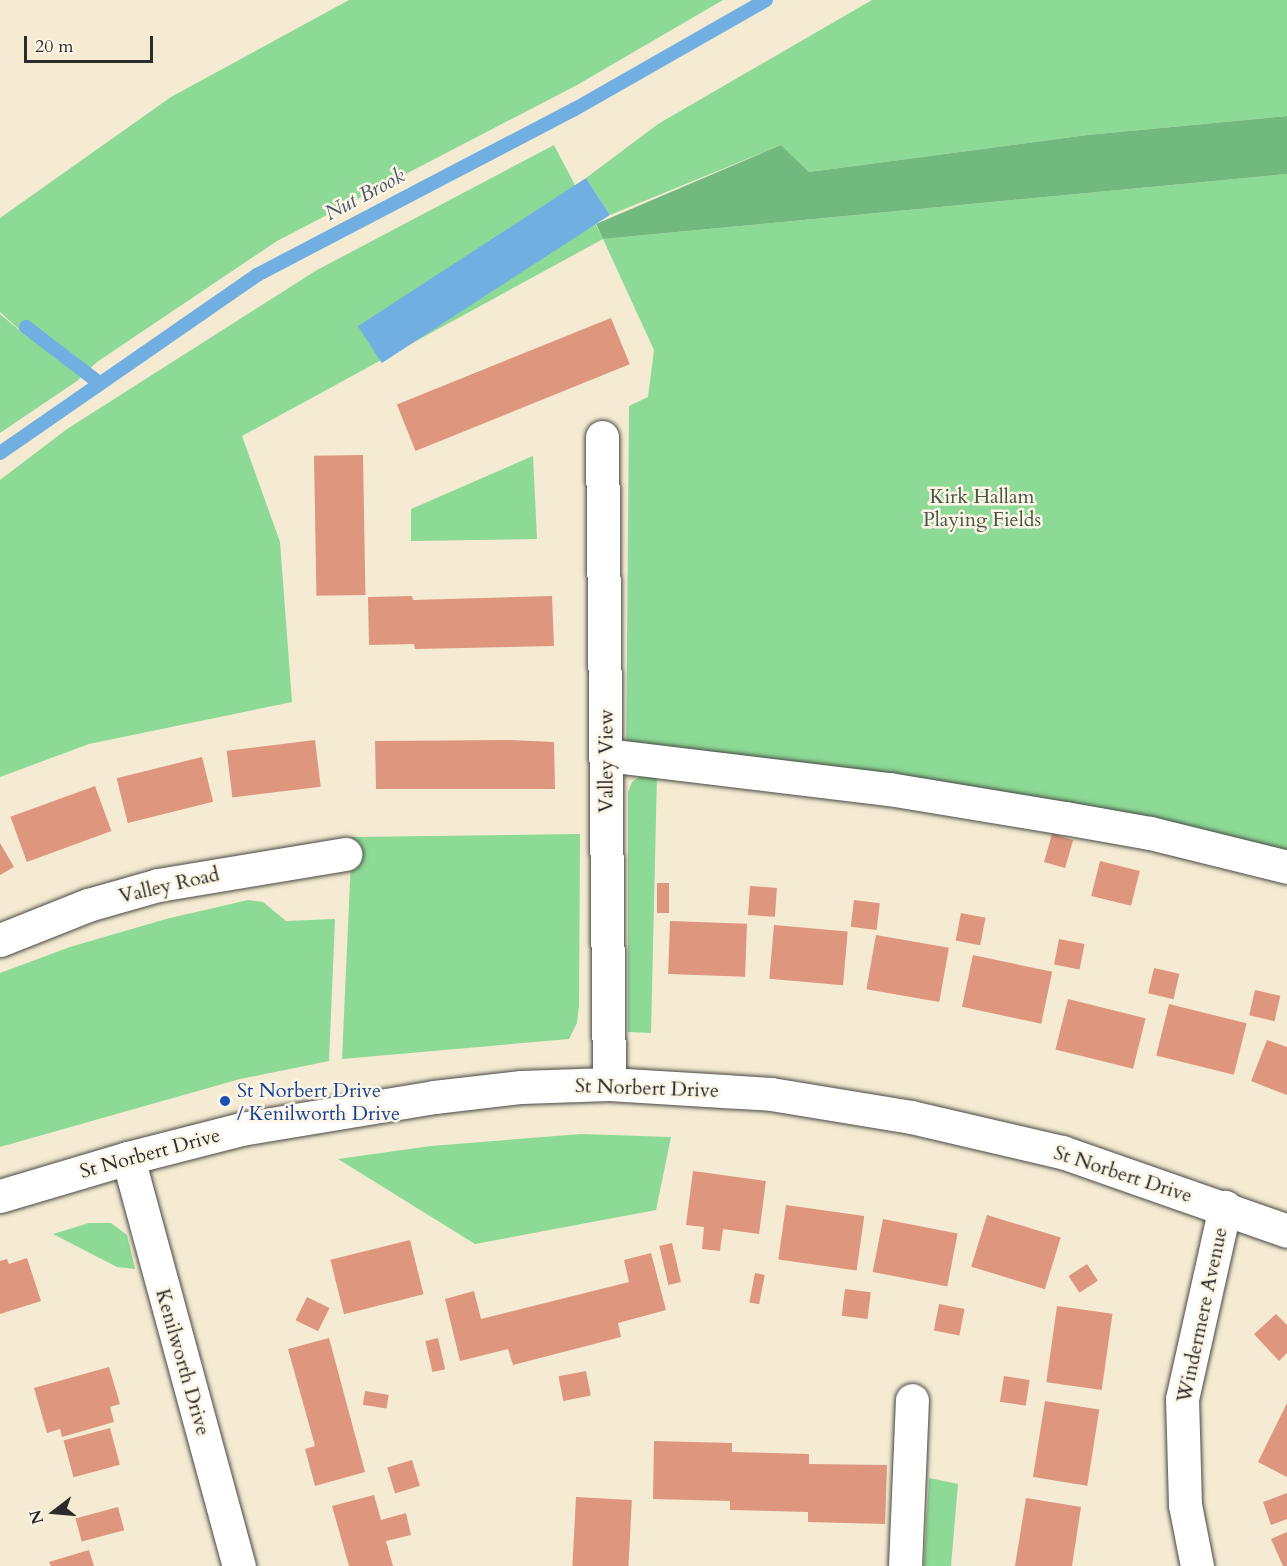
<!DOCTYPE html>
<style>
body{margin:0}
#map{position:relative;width:1287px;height:1566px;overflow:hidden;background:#f4ebd2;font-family:Cardo,serif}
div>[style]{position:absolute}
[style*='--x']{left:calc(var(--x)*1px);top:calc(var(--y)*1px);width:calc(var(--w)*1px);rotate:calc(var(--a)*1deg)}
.green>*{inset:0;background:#8dd996}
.forest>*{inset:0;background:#72b97f}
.water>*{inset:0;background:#71afe3;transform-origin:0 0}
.stream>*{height:14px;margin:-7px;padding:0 7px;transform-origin:7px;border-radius:7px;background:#71afe3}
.building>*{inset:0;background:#df967e;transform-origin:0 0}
.roads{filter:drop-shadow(0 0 2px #494844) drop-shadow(0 0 2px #494844)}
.minor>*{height:33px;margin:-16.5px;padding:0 16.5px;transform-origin:16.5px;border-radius:16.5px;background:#fff}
.dots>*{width:16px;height:16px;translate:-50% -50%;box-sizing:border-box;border:3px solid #fcf5e5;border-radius:50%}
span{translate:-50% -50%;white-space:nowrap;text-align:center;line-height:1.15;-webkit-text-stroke:5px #fcf5e5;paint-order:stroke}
.park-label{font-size:20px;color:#445646}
.street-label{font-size:20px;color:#2b2b2b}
.transit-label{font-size:20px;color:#164399}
.left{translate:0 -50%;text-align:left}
.water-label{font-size:21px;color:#44596b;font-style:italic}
.north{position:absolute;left:24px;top:1482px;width:60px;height:60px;-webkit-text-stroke:4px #fcf5e5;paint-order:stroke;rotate:254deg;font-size:16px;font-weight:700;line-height:24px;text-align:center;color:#2b2b2b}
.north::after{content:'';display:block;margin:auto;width:21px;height:27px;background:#2b2b2b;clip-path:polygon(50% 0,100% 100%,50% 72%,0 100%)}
.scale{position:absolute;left:24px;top:36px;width:129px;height:27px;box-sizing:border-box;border:3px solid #2b2b2b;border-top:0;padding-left:8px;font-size:18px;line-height:21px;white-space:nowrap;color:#2b2b2b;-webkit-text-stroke:4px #fcf5e5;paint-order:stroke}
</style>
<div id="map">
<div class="green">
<i style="clip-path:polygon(349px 0,723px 0,577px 85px,277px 241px,97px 362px,77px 381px,0 433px,0 314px,32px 341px,0 312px,0 218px,171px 97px)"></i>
<i style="clip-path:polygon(872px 0,1287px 0,1287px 116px,1087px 135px,809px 172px,781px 145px,610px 215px,586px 178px,658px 124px)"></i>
<i style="clip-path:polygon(554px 145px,603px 239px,1287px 174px,1287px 882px,1053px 825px,657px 774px,651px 1033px,628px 1032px,628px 792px,632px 782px,645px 773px,626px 771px,629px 406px,648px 397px,654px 350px,603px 239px,242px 436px,280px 542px,292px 702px,89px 744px,0 777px,0 480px,67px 429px,317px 270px)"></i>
<i style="clip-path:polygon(533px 456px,537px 539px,411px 541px,411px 509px)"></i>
<i style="clip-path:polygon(580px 834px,579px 1006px,577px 1023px,569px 1039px,342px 1059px,352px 837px)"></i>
<i style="clip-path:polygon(248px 900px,263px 902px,286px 921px,335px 919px,329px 1061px,240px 1079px,0 1147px,0 973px,70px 947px,166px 919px)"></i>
<i style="clip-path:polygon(581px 1134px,671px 1137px,656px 1210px,475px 1244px,338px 1159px,431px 1146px)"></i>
<i style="clip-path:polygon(89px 1223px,111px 1223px,127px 1235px,135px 1269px,117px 1267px,53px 1234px)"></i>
<i style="clip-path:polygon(929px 1478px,958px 1484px,951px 1566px,924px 1566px)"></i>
</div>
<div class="forest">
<i style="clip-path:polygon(1287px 116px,1287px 174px,603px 239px,596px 224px,781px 145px,809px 172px,1087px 135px)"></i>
</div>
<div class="water">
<i style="left:586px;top:178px;width:44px;height:272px;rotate:57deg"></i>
</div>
<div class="stream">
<i style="--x:26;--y:327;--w:91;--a:37.4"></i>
<i style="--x:0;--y:453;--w:313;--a:-34.7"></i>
<i style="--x:257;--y:275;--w:359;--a:-27.6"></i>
<i style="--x:575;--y:109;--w:220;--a:-29.7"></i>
</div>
<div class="building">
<i style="left:611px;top:318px;width:50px;height:231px;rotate:68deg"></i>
<i style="left:363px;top:455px;width:140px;height:49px;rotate:89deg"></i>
<i style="clip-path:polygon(412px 596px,413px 600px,552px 596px,554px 646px,415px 649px,414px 644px,369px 645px,368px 597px)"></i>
<i style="left:315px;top:740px;width:47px;height:89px;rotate:83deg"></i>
<i style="clip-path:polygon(509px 740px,554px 742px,555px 789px,376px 789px,375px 741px)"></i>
<i style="left:202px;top:757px;width:46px;height:88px;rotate:76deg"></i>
<i style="left:95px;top:786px;width:48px;height:90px;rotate:70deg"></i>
<i style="left:1052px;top:834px;width:22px;height:29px;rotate:16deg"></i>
<i style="clip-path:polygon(0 843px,14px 867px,0 875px)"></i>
<i style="left:1100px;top:861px;width:41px;height:36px;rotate:14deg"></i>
<i style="left:657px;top:883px;width:12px;height:30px"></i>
<i style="left:750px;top:886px;width:27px;height:29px;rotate:4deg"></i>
<i style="left:854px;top:900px;width:26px;height:27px;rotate:7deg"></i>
<i style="left:961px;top:913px;width:25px;height:28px;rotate:11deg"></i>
<i style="left:670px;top:921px;width:77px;height:53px;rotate:2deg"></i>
<i style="left:774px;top:925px;width:74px;height:54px;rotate:5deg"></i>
<i style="left:876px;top:935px;width:74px;height:55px;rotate:10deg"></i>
<i style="left:1059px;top:939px;width:26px;height:26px;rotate:11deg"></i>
<i style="left:973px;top:955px;width:81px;height:53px;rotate:12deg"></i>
<i style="left:1154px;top:968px;width:26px;height:26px;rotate:13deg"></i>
<i style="left:1255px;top:990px;width:26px;height:26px;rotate:13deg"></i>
<i style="left:1068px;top:999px;width:80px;height:52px;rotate:14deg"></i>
<i style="left:1169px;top:1004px;width:80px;height:53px;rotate:14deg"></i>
<i style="clip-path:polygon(1267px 1040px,1287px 1047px,1287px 1095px,1251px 1081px)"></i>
<i style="clip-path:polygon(693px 1171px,766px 1181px,759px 1234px,723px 1229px,720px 1251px,702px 1249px,704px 1227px,686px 1225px)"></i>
<i style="left:786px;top:1205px;width:79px;height:55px;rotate:8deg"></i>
<i style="left:987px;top:1215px;width:77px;height:54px;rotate:17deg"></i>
<i style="left:883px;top:1219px;width:76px;height:54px;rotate:11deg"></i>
<i style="left:410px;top:1240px;width:56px;height:82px;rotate:76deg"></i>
<i style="left:672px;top:1243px;width:40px;height:13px;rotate:77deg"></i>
<i style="clip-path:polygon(651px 1253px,666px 1310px,618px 1323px,621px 1337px,513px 1365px,508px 1349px,460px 1361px,445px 1299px,474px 1291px,481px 1319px,629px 1282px,624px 1260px)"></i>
<i style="clip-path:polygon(27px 1258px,41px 1301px,0 1314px,0 1261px,7px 1259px,9px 1264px)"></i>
<i style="left:1087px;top:1264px;width:20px;height:22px;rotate:57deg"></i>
<i style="left:755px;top:1273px;width:10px;height:30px;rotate:11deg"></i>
<i style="left:845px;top:1289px;width:26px;height:27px;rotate:7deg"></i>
<i style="left:307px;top:1297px;width:25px;height:26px;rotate:26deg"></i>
<i style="left:939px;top:1304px;width:26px;height:27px;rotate:11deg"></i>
<i style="left:1057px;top:1306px;width:56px;height:77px;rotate:8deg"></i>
<i style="clip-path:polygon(1276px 1314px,1287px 1325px,1287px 1353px,1279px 1361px,1254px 1334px)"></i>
<i style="clip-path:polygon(329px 1338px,365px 1472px,315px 1486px,305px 1449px,315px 1446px,288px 1349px)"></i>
<i style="left:438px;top:1338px;width:32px;height:13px;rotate:77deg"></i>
<i style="clip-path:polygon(109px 1367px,120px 1404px,110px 1407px,114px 1422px,62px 1437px,60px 1429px,47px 1433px,34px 1388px)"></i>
<i style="left:586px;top:1371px;width:25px;height:28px;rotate:79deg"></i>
<i style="left:1004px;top:1376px;width:26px;height:26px;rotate:9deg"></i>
<i style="left:365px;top:1391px;width:24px;height:14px;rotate:9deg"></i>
<i style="left:1045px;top:1401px;width:55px;height:77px;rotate:9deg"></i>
<i style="clip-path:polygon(1287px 1403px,1287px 1477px,1258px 1462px)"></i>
<i style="left:110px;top:1428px;width:38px;height:48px;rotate:75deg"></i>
<i style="clip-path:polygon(654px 1441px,732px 1443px,732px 1452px,809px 1454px,809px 1464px,887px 1465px,885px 1524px,808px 1522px,808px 1512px,730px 1510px,730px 1501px,653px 1499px)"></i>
<i style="left:412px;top:1460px;width:27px;height:26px;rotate:73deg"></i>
<i style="clip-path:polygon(1287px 1493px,1287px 1519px,1271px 1525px,1263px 1502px)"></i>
<i style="clip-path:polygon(374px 1495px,381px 1520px,406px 1513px,411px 1535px,386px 1541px,393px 1566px,349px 1566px,332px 1506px)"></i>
<i style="left:576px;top:1497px;width:56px;height:69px;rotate:3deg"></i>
<i style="clip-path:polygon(1026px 1498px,1081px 1507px,1072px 1566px,1015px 1566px)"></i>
<i style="left:118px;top:1507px;width:24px;height:44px;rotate:75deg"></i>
<i style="clip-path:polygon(1287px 1532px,1287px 1566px,1283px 1566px,1271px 1539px)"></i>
<i style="clip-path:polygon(89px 1550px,94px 1566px,51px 1566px,49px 1562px)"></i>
</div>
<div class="roads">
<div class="minor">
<i style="--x:602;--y:437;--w:647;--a:89.38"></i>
<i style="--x:607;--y:755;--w:284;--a:6.9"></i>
<i style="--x:889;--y:789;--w:178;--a:9.4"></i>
<i style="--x:1065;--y:818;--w:86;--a:10"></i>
<i style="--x:1150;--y:833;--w:141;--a:13.9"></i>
<i style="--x:0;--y:940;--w:95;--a:-21.7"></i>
<i style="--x:88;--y:905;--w:73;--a:-15.9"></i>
<i style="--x:158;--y:885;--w:190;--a:-9.4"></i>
<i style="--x:128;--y:1158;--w:423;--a:74.8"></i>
<i style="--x:0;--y:1196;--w:134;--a:-16.5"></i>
<i style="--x:128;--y:1158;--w:117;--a:-14.4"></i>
<i style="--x:241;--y:1129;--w:196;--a:-9.4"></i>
<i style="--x:434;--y:1097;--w:88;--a:-6.6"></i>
<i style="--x:521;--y:1087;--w:88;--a:-2"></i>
<i style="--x:609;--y:1084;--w:162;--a:3.5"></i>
<i style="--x:771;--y:1094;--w:142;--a:9.3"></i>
<i style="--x:911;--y:1117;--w:155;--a:13.1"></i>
<i style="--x:1062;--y:1152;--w:238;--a:19.3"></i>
<i style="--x:905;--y:1566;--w:166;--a:-87.6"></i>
<i style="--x:1197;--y:1566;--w:62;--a:-101.1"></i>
<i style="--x:1185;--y:1505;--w:106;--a:-91.6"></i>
<i style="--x:1182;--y:1399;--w:197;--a:-77.4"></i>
</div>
</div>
<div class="dots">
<i style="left:225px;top:1101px;background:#1a4fb4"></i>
</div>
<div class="park-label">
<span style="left:982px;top:508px">Kirk Hallam<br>Playing Fields</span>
</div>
<div class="street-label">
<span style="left:606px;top:761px;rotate:-90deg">Valley View</span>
<span style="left:169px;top:885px;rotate:-13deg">Valley Road</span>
<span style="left:647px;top:1088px;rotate:2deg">St Norbert Drive</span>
<span style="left:150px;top:1153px;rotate:-15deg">St Norbert Drive</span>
<span style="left:1123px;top:1174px;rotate:18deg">St Norbert Drive</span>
<span style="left:1202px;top:1315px;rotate:-78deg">Windermere Avenue</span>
<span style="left:183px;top:1362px;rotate:74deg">Kenilworth Drive</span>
</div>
<div class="transit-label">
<span class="left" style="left:237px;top:1102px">St Norbert Drive<br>/ Kenilworth Drive</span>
</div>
<div class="water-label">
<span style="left:365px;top:195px;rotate:-28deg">Nut Brook</span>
</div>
<div class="north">N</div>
<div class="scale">20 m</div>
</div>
